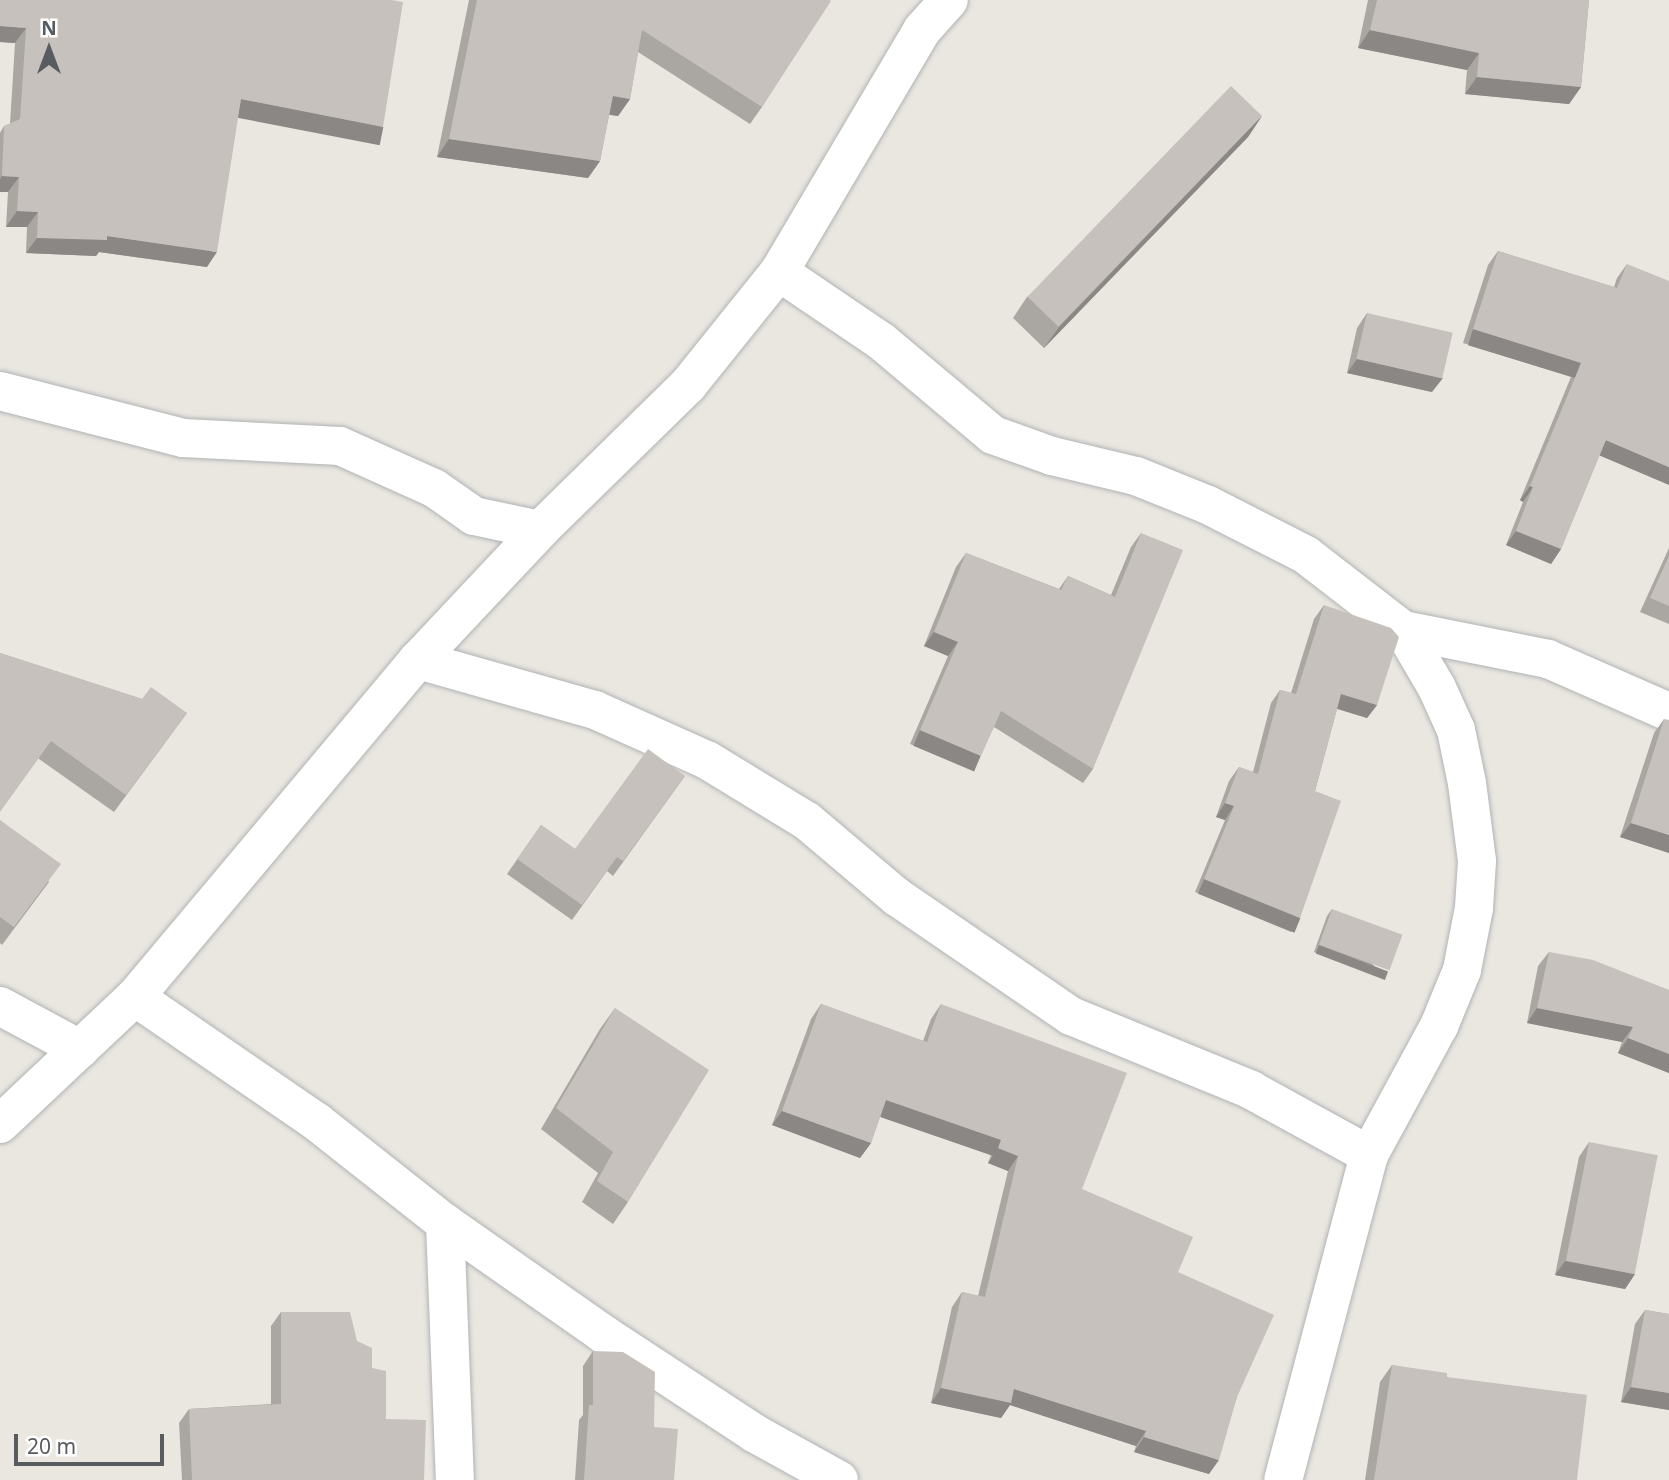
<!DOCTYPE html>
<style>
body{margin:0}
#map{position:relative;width:1669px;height:1480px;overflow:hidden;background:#eae7e0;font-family:"Noto Sans",sans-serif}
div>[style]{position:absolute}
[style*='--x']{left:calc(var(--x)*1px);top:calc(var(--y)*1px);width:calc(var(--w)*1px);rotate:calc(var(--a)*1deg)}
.roads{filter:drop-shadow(0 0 2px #b0b3b6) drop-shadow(0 0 2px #b0b3b6)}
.minor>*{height:38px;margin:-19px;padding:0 19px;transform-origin:19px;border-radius:19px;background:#fff}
.wall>*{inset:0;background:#aaa6a2}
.shaded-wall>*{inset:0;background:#8b8784;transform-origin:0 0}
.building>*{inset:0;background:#c6c1bc;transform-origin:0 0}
span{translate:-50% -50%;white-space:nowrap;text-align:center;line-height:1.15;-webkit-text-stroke:5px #fff;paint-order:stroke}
.north{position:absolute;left:14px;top:14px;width:70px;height:70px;-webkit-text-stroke:5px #fff;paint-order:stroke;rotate:0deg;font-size:19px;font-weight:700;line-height:28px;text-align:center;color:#585c5f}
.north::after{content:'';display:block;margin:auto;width:24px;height:32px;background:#585c5f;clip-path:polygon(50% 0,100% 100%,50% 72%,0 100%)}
.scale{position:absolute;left:14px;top:1434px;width:150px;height:32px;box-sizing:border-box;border:4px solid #585c5f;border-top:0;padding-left:9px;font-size:21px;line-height:24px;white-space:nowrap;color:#585c5f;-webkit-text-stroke:5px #fff;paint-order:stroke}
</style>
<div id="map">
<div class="roads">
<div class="minor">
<i style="--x:779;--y:272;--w:123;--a:34.1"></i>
<i style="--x:881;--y:341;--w:146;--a:40"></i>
<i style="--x:993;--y:435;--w:63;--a:19.6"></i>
<i style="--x:1052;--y:456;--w:86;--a:13.4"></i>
<i style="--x:1136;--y:476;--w:78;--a:21.9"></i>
<i style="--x:1208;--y:505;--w:110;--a:27"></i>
<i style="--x:1306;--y:555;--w:123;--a:37.7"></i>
<i style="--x:1403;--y:630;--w:67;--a:59.6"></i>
<i style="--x:1437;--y:688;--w:46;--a:65.7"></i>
<i style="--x:1456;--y:730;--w:54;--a:78.3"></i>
<i style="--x:1467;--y:783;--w:79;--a:82.7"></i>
<i style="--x:1477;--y:861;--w:47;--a:93.7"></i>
<i style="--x:1474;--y:908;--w:63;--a:101"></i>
<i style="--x:1462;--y:970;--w:61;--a:112.3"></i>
<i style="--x:1439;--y:1026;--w:147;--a:118.5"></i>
<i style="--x:1369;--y:1155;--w:336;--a:104.8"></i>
<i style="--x:0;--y:391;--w:189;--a:14.4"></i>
<i style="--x:183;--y:438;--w:157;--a:2.9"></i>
<i style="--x:340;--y:446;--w:103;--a:24.1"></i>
<i style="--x:434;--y:488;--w:49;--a:35"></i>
<i style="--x:474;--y:516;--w:67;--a:12"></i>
<i style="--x:1403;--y:630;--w:148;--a:11.3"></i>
<i style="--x:1548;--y:659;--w:132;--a:23.7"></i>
<i style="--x:418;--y:660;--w:184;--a:15.8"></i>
<i style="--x:595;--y:710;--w:123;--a:24.1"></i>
<i style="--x:707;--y:760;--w:117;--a:31.4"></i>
<i style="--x:807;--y:821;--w:118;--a:40.2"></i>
<i style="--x:897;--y:897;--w:211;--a:34.4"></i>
<i style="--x:1071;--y:1016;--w:195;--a:22.3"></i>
<i style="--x:1251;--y:1090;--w:135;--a:28.8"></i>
<i style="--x:135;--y:997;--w:221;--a:34.5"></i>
<i style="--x:317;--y:1122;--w:163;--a:38.3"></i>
<i style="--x:445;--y:1223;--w:192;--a:35"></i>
<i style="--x:602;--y:1333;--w:182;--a:33.3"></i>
<i style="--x:754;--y:1433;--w:97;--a:28.9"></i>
<i style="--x:0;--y:1006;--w:91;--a:28.3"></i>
<i style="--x:0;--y:1124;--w:185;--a:-43.3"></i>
<i style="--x:135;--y:997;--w:440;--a:-50"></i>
<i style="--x:418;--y:660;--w:178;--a:-46.8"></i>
<i style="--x:540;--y:530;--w:207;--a:-44.4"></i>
<i style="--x:688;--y:385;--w:145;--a:-51.2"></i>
<i style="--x:779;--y:272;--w:281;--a:-59.4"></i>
<i style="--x:922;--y:30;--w:40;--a:-48"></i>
<i style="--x:445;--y:1223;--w:257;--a:87.8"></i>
</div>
</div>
<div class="wall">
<i style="clip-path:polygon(0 0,383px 127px,373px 143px,238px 116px,207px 267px,99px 252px,96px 256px,26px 253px,27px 227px,6px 227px,8px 192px,0 192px,0 133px,4px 126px,10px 124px,15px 43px,0 42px)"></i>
<i style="clip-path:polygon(469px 0,829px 0,762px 107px,750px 124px,638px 52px,630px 99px,618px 116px,609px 115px,600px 161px,588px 178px,437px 157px)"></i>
<i style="clip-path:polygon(1368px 0,1589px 0,1581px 87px,1569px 104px,1465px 94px,1467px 70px,1358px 48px)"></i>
<i style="clip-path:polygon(1262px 116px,1248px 137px,1044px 348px,1013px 318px,1027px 297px)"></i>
<i style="clip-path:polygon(1498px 251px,1614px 287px,1617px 278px,1627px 264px,1599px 456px,1561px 549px,1551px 564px,1506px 545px,1523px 502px,1520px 500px,1571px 377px,1463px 343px,1488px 265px)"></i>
<i style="clip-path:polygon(1367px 313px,1432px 392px,1347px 373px,1357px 328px)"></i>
<i style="clip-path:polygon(1141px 533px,1093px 769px,1083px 783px,994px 727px,972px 770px,910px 744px,948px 656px,924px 646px,956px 567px,966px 553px,1059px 589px,1068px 576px,1111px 595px,1131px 547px)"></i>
<i style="clip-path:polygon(1669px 548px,1669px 624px,1640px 612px)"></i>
<i style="clip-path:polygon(1324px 605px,1377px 705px,1367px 718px,1337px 709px,1315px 791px,1291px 932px,1195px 892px,1225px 820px,1216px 817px,1229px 781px,1239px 767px,1253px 772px,1271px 703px,1280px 690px,1291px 693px,1314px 619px)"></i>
<i style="clip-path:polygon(0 653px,142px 699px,187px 713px,114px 812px,39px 759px)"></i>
<i style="clip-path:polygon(1664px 719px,1669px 853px,1620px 837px,1654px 733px)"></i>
<i style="clip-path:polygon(685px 776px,613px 876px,607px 871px,572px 920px,507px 874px,541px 825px,575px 849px)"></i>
<i style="clip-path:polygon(0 820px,49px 882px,2px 945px,0 943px)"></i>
<i style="clip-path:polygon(1332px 909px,1383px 978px,1314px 952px,1327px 916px)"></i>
<i style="clip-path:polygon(1549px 952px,1669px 990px,1669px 1073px,1618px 1053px,1622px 1042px,1527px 1023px,1538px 966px)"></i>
<i style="clip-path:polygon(821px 1004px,923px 1041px,931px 1019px,941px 1004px,1082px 1189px,1178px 1272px,1237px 1397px,1209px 1474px,1134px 1452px,1136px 1446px,1010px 1405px,1001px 1418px,931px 1403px,952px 1307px,962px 1292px,978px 1296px,1008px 1171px,988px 1163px,991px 1155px,880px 1116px,871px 1143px,860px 1158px,772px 1125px,811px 1019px)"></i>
<i style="clip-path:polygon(615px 1008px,628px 1202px,613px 1224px,582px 1202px,598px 1173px,541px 1129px,600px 1029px)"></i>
<i style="clip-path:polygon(1589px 1142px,1635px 1274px,1625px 1289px,1555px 1275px,1579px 1157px)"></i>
<i style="clip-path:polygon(1645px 1310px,1669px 1314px,1669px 1410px,1621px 1402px,1635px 1324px)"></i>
<i style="clip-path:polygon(281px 1312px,357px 1341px,372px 1368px,386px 1419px,424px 1480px,182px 1480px,179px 1423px,189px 1409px,271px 1404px,271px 1326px)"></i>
<i style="clip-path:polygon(593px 1351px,654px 1427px,674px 1480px,575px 1480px,579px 1420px,583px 1415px,583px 1366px)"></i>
<i style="clip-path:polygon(1392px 1365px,1447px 1377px,1577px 1480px,1365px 1480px,1380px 1382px)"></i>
</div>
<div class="shaded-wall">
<i style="clip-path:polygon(0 26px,26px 28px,15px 43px,0 42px)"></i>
<i style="clip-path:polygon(1370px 30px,1479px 53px,1467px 70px,1358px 48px)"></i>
<i style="clip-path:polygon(1477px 77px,1581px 87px,1569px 104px,1465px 94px)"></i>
<i style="clip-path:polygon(613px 96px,630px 99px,618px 116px,601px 113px)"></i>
<i style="left:241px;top:99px;width:145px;height:19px;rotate:11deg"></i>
<i style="clip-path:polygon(1262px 116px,1248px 137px,1044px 348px,1059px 327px)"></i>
<i style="clip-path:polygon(449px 139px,600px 161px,588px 178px,437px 157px)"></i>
<i style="clip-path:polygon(2px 176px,19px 177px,8px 192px,0 192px,0 179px)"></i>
<i style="clip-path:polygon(17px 211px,38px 212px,27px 227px,6px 227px)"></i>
<i style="clip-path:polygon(107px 236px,217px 252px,207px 267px,99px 252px,96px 256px,26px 253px,37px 238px)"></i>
<i style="left:1473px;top:329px;width:113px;height:17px;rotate:17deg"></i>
<i style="clip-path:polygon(1357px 359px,1443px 378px,1432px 392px,1347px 373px)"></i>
<i style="clip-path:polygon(1606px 440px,1669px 467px,1669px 485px,1596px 454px)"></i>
<i style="clip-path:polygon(1530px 486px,1533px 487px,1523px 502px,1520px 500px)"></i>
<i style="clip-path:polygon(1516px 531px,1561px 549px,1551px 564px,1506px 545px)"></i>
<i style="clip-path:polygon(934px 632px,958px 642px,948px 656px,924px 646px)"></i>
<i style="clip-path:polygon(1341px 694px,1377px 705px,1367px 718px,1332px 707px)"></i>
<i style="left:920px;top:730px;width:66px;height:17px;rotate:23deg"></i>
<i style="clip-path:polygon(1225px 803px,1234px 806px,1225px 820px,1216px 817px)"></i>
<i style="clip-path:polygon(1631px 823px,1669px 835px,1669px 853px,1620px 837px)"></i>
<i style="left:1204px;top:879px;width:104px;height:16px;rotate:22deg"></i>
<i style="left:1319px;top:945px;width:74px;height:9px;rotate:21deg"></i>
<i style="clip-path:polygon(1537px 1008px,1633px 1027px,1622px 1042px,1527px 1023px)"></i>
<i style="clip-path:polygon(1628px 1038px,1669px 1054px,1669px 1073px,1618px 1053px)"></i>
<i style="left:886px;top:1100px;width:122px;height:18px;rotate:19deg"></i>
<i style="clip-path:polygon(782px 1111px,871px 1143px,860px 1158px,772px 1125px)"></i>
<i style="clip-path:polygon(998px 1148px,1018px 1156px,1008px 1171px,988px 1163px)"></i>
<i style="clip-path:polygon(1565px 1261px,1635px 1274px,1625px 1289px,1555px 1275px)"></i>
<i style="clip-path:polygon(1631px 1387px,1669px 1393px,1669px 1410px,1621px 1402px)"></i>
<i style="clip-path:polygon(941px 1388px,1014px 1389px,1146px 1431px,1136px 1446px,1010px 1405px,1001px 1418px,931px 1403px)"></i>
<i style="clip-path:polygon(1144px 1437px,1219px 1460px,1209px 1474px,1134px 1452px)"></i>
</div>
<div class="building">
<i style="clip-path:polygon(0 0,391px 0,403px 2px,383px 127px,241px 99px,217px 252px,107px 236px,107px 240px,37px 238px,38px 212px,17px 211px,19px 177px,2px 176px,4px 126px,20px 119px,26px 28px,0 26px)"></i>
<i style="clip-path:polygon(477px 0,829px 0,831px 1px,762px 107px,642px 30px,630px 99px,613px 96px,600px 161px,449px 139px)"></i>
<i style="clip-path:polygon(1377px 0,1589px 0,1581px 87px,1477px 77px,1479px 53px,1370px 30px)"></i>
<i style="left:1231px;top:86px;width:43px;height:293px;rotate:44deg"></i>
<i style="clip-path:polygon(1498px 251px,1617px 288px,1627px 264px,1669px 281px,1669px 467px,1606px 440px,1561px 549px,1516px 531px,1533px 487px,1530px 486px,1581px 363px,1473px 329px)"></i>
<i style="left:1367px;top:313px;width:88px;height:47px;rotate:13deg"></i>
<i style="clip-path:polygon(1141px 533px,1183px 550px,1093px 769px,1001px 711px,981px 756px,920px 730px,958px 642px,934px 632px,966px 553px,1061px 590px,1068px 576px,1115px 597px)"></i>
<i style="clip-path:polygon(1669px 556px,1669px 606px,1650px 598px)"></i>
<i style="clip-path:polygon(1324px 605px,1391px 628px,1399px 637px,1377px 705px,1341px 694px,1315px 791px,1341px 801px,1300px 918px,1204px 879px,1234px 806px,1225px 803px,1239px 767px,1258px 774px,1280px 690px,1296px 694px)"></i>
<i style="clip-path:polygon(0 653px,142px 699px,151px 687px,187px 713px,126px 795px,51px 741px,0 812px)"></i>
<i style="clip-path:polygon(1664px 719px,1669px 720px,1669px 835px,1631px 823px)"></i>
<i style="clip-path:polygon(648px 749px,685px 776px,623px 861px,617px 857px,582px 905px,517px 859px,541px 825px,575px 849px)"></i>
<i style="clip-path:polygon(0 820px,61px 864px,14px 927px,0 917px)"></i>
<i style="left:1332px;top:909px;width:75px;height:38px;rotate:20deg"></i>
<i style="clip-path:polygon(1549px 952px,1593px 960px,1669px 990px,1669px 1054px,1628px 1038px,1633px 1027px,1537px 1008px)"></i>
<i style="clip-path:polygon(821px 1004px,927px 1042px,941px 1004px,1127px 1073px,1082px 1189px,1193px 1237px,1178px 1272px,1274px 1315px,1237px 1397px,1219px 1460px,1144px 1437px,1146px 1431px,1014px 1389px,1011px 1403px,941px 1388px,962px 1292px,985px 1297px,1018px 1156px,998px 1148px,1001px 1140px,886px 1100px,871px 1143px,782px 1111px)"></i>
<i style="clip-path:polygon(615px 1008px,709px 1070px,628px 1202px,597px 1181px,613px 1152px,556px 1108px)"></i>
<i style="left:1589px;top:1142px;width:70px;height:121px;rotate:11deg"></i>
<i style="clip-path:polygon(1645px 1310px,1669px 1314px,1669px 1393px,1631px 1387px)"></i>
<i style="clip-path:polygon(281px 1312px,350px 1312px,357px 1341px,372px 1348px,372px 1368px,386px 1371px,386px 1419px,426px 1420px,424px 1480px,192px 1480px,189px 1409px,281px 1404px)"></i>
<i style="clip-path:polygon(593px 1351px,623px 1352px,655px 1372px,654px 1427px,678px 1429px,674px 1480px,584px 1480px,589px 1405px,593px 1405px)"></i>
<i style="clip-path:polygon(1392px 1365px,1447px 1373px,1447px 1377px,1587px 1395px,1577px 1480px,1374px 1480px)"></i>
</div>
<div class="north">N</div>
<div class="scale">20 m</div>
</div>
